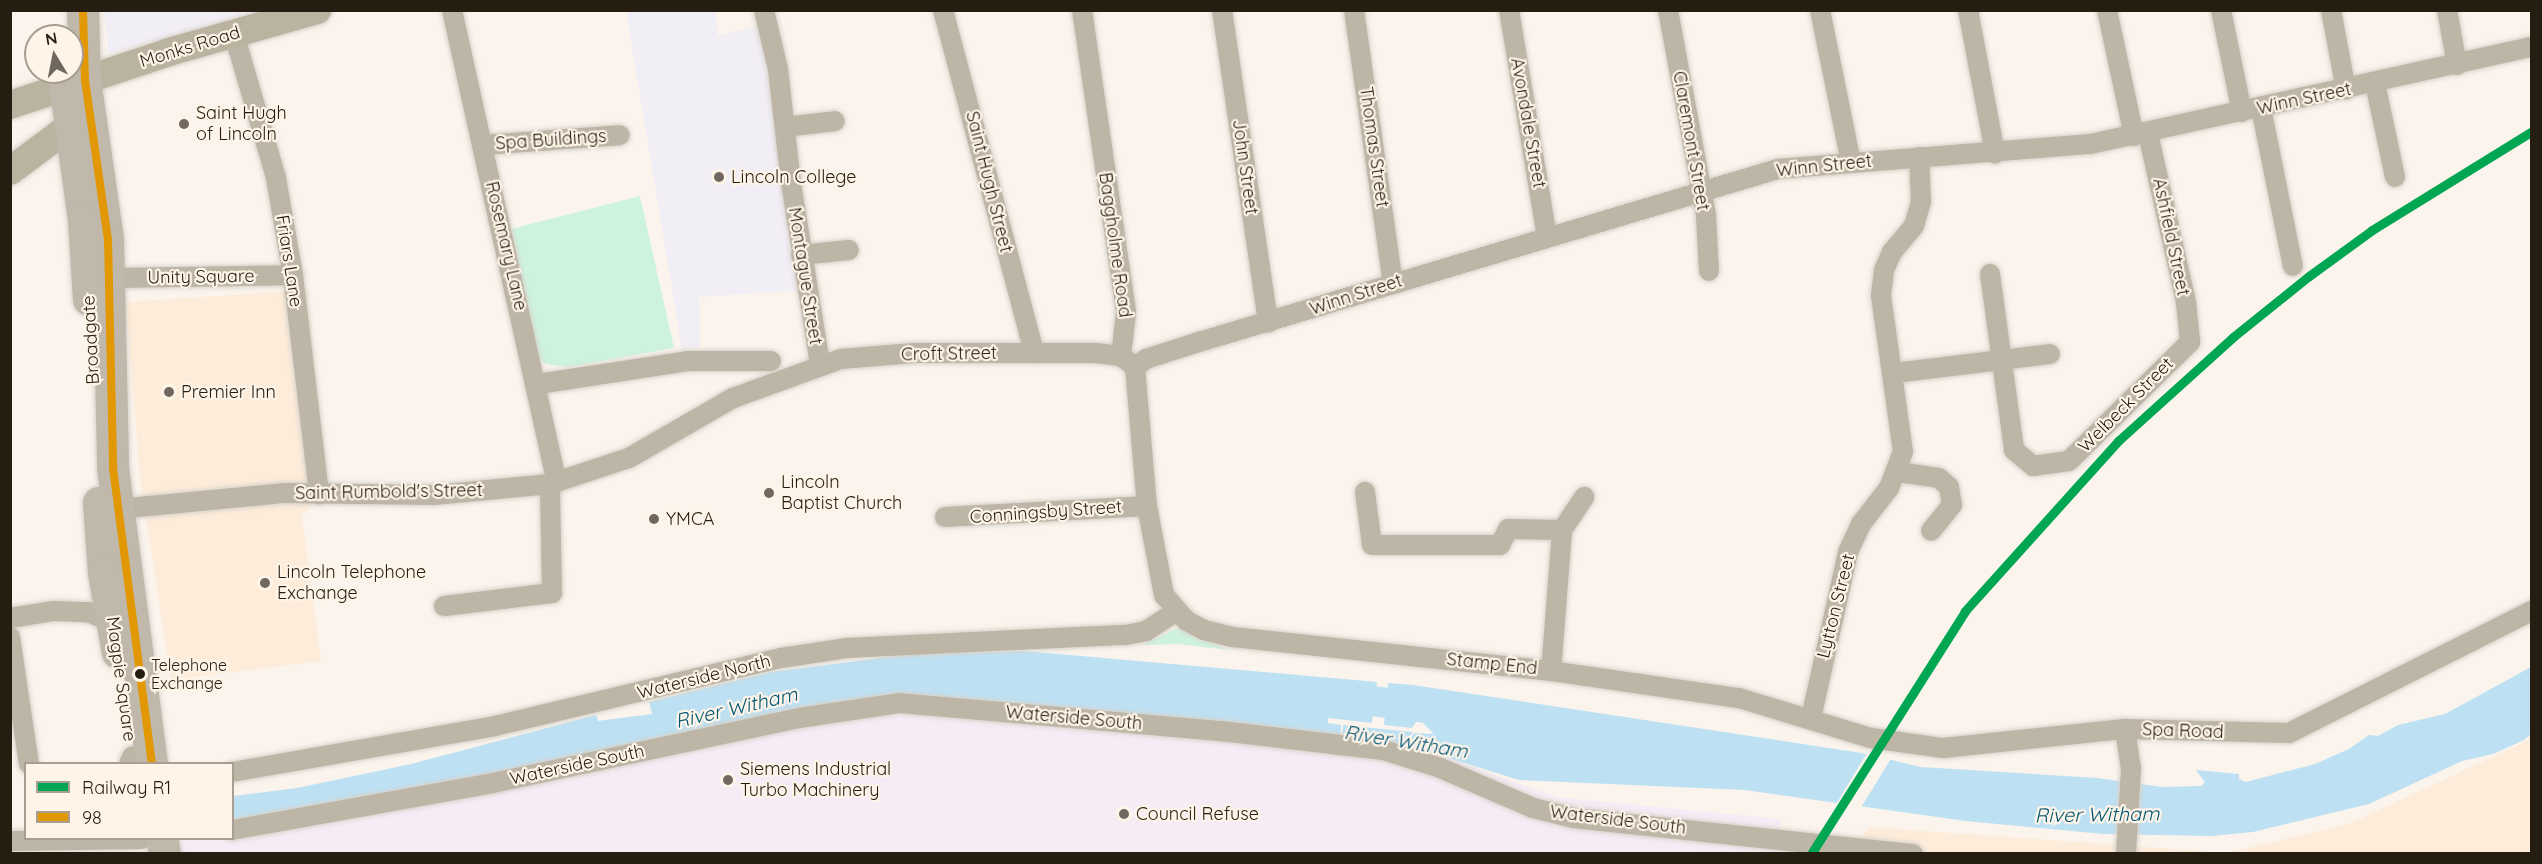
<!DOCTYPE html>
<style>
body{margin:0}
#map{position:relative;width:2542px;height:864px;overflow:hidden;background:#faf4ed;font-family:Quicksand,sans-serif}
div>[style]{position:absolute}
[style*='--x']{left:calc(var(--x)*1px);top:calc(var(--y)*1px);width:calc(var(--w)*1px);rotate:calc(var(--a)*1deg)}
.built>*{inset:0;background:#fdecd9}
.industrial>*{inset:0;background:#f6ecf5}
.education>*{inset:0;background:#f2eef5}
.green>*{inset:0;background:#cef3dd}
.water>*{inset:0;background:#bde1f3}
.pier>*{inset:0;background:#faf4ed}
.river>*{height:30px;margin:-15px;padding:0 15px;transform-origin:15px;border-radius:15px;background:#bde1f3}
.roads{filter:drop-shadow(0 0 2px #d7d2cb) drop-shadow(0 0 2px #d7d2cb)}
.street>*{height:20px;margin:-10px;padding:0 10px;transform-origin:10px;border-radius:10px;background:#bdb5a5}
.secondary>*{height:28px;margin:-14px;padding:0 14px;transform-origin:14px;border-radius:14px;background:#bab3a0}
.primary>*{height:32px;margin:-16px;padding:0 16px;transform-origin:16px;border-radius:16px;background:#bfb8ab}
.bus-1>*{height:8px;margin:-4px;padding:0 4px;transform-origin:4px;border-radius:4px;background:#e29802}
.rail-1>*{height:9px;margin:-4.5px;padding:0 4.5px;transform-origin:4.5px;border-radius:4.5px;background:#00a651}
.dots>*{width:16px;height:16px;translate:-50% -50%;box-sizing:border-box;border:3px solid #fff4e8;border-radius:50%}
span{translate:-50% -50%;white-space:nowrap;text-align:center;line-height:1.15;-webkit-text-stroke:4.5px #fff4e8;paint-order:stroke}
.bus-label{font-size:16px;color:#261d11}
.left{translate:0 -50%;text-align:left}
.street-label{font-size:18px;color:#261d11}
.poi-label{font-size:18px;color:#261d11}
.water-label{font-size:20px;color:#035877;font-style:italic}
.frame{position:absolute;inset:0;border:12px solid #261d11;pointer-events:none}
.legend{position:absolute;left:24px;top:762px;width:210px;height:78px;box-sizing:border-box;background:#fff4e8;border:2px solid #a89e92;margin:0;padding:8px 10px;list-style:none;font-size:18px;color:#261d11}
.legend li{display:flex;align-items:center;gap:12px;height:30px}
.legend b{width:30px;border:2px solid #a89e92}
.north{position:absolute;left:24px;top:24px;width:60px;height:60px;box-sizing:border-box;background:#fff4e8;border:2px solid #a89e92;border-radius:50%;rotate:350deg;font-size:16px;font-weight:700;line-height:24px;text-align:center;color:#261d11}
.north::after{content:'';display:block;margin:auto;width:21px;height:27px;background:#70685e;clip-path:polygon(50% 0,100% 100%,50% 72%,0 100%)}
</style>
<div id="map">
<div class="built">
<i style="clip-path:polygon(308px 290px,326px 488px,302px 516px,321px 661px,171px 680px,140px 479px,126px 302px)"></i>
<i style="clip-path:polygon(2531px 739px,2531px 853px,1853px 854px,1869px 827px,2227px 853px,2351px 823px)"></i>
</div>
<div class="industrial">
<i style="clip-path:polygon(877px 697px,1420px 748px,1557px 797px,1781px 819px,1779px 854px,177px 854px,176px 839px,232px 838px)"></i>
</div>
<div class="education">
<i style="clip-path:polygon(104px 11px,272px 11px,109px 53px)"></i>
<i style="clip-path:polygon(626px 11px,715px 11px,718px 36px,759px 26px,769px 63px,800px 290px,699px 297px,700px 347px,682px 349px)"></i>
</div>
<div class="green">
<i style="clip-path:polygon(640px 196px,674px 348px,568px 367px,545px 364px,538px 356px,511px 229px)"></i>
<i style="clip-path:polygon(1176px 629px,1183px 630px,1229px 650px,1178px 644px,1142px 645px)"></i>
</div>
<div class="water">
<i style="clip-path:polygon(1024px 651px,1377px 682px,1372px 723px,1328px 718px,1328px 723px,1341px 725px,1340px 739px,915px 695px,233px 821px,233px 796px,297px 788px,411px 764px,596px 715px,598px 721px,652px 714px,649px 702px,771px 672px,904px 655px)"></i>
<i style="clip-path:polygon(2531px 667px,2531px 734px,2524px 740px,2493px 754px,2462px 761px,2369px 804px,2253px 832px,2212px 836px,2103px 834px,1966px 821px,1745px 790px,1519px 780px,1413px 747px,1410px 739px,1414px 733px,1434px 734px,1422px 722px,1416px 722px,1412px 728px,1384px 725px,1388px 683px,1413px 685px,1862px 753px,1921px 767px,2097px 778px,2162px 787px,2201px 786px,2205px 782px,2196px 770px,2239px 774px,2239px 779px,2246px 782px,2315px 764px,2349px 749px,2369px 735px,2378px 736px,2398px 725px,2445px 714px)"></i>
<i style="clip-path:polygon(1343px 725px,1413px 732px,1408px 739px,1411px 748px,1342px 739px)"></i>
</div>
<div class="pier">
<i style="clip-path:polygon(1867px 753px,1892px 757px,1860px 809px,1835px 806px)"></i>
</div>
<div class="river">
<i style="--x:1333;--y:696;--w:93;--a:7.4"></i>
</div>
<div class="roads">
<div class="street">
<i style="--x:452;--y:10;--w:484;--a:77.5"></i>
<i style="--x:764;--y:10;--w:61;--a:76.7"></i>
<i style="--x:778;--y:69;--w:115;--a:83.5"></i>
<i style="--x:791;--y:183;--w:184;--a:80.9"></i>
<i style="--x:943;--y:10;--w:355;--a:75.1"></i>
<i style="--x:1082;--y:10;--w:306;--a:81.7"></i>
<i style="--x:1126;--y:313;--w:43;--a:96.6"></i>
<i style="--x:1222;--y:10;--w:316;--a:81.6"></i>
<i style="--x:1354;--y:10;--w:277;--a:81.9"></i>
<i style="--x:1509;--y:10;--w:229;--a:80.5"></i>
<i style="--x:1668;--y:10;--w:209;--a:79.5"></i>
<i style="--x:1706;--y:216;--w:55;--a:86.9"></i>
<i style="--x:1820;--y:10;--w:155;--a:78.5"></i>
<i style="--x:1968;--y:10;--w:146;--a:79.3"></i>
<i style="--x:2107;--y:10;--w:129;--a:77.9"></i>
<i style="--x:2221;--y:10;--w:104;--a:78.4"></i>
<i style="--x:2331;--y:10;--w:81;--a:79.4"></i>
<i style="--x:2447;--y:10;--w:56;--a:79.7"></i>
<i style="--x:234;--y:34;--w:150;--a:73.7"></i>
<i style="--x:276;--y:178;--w:98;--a:80.1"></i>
<i style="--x:293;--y:275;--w:221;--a:83.2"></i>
<i style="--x:2375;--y:83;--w:96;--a:78"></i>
<i style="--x:2261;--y:108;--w:161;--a:78.6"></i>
<i style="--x:785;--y:127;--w:50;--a:-6.8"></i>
<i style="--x:482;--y:145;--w:138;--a:-4.1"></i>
<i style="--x:801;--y:255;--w:48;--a:-5.9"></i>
<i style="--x:1990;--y:274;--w:178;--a:82.2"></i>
<i style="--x:2014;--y:450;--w:25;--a:40"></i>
<i style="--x:2033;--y:466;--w:36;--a:-8"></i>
<i style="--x:2069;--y:461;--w:170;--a:-44.5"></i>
<i style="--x:2190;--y:342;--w:40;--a:-95.7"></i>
<i style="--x:2186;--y:302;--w:173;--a:-102.7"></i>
<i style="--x:109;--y:278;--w:184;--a:-0.9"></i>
<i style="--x:1135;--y:367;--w:14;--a:-36"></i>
<i style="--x:1146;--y:359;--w:56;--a:-17.8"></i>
<i style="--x:1199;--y:342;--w:604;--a:-16.64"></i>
<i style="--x:1778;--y:169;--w:313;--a:-4.6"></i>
<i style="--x:2090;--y:144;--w:453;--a:-12.4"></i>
<i style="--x:1894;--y:373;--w:157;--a:-6.9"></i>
<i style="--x:538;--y:384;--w:153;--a:-8.7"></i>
<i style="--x:689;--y:361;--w:82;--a:0"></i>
<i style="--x:1898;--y:472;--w:41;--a:8.3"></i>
<i style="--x:1939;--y:478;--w:13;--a:42"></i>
<i style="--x:1949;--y:487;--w:18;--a:81"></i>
<i style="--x:1952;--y:505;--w:33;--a:129"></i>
<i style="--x:1365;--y:492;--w:53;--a:82.5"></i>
<i style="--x:1372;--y:545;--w:128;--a:0"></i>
<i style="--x:1500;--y:545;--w:18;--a:-63"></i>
<i style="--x:1508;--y:529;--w:54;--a:1.1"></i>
<i style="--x:118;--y:509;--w:168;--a:-5.5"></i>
<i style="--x:285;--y:493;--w:149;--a:0.8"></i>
<i style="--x:434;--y:495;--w:117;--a:-5.4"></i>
<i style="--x:550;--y:484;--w:83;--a:-18.2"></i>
<i style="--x:629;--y:458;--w:120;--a:-30"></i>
<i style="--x:733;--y:398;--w:115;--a:-19.9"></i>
<i style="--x:841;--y:359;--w:73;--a:-4.7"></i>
<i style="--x:914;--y:353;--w:182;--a:0"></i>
<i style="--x:1096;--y:353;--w:25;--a:7"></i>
<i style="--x:1121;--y:356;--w:18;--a:38"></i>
<i style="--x:1135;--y:367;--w:140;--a:85.1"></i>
<i style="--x:1147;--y:506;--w:91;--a:79.2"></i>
<i style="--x:1164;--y:595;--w:35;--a:49"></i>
<i style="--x:1187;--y:621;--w:19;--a:28"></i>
<i style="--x:1204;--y:630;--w:30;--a:14"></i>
<i style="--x:1233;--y:637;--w:320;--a:6.1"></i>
<i style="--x:1551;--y:671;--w:190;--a:8.2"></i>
<i style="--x:1739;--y:698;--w:138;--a:16.9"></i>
<i style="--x:1871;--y:738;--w:73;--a:7.9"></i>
<i style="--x:1943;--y:748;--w:183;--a:-6"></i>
<i style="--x:2125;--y:729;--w:164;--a:1.4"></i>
<i style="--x:2289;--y:733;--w:272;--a:-26.7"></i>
<i style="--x:945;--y:517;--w:202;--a:-3.1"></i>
<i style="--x:444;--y:606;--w:109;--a:-6.9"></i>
<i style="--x:552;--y:593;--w:109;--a:-91.1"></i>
<i style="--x:10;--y:618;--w:45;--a:-9"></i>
<i style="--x:54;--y:611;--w:34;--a:2"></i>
<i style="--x:88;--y:612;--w:27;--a:22"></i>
<i style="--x:10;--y:637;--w:128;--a:81.5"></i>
<i style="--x:1551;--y:671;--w:141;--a:-85.5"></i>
<i style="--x:1562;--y:530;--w:40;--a:-56"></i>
<i style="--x:1811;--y:718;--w:170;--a:-77.4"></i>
<i style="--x:1848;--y:552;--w:31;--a:-65"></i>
<i style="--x:1861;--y:524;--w:46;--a:-52.1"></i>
<i style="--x:1889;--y:488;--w:39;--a:-69"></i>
<i style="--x:1903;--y:452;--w:159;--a:-98"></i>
<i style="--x:1881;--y:295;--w:25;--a:-83"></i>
<i style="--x:1884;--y:270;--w:20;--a:-66"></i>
<i style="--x:1892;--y:252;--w:34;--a:-50"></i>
<i style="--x:1914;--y:226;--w:25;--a:-74"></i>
<i style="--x:1921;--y:202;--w:45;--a:-92.5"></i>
<i style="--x:2125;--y:729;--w:40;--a:81.5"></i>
<i style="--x:2131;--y:769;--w:85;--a:93.4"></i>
<i style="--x:129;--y:764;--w:8;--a:-67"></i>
<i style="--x:232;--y:772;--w:267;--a:-9.9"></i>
<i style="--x:495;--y:726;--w:294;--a:-13.4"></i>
<i style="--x:781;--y:658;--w:66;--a:-8.7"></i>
<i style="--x:846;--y:648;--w:280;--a:-2.7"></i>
<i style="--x:1126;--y:635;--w:20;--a:-11"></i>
<i style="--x:1146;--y:631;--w:35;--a:-33"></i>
<i style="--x:232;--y:830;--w:265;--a:-10.2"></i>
<i style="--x:493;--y:783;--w:313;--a:-12"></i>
<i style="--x:799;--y:718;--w:101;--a:-8.5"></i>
<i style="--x:899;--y:703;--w:323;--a:5"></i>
<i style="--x:1221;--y:731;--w:163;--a:6.7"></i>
<i style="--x:1383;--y:750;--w:58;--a:17.2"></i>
<i style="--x:1438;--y:767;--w:103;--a:23.3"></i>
<i style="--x:1533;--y:808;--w:42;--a:13.7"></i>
<i style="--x:1574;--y:818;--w:341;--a:6.1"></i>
<i style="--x:10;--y:841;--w:131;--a:-0.9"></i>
</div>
<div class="secondary">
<i style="--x:10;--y:105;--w:168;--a:-18.4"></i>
<i style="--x:169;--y:52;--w:154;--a:-15.8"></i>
<i style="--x:10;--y:171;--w:74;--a:-36.7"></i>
<i style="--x:69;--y:127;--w:22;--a:-18"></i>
</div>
<div class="primary">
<i style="--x:83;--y:10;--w:70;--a:88.4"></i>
<i style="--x:85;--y:80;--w:162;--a:81.8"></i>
<i style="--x:108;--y:240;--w:228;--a:88.7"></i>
<i style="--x:113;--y:468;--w:299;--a:82.5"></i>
<i style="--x:64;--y:76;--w:145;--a:82.1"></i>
<i style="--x:84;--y:220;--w:80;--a:86.4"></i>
<i style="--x:99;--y:503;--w:70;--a:85.9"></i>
<i style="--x:104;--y:573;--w:81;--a:80.1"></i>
<i style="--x:162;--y:838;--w:16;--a:79"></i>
</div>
</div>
<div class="bus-1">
<i style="--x:83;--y:10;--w:70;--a:88.4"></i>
<i style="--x:85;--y:80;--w:162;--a:81.8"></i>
<i style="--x:108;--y:240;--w:228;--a:88.7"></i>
<i style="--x:113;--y:468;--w:299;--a:82.5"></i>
</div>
<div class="rail-1">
<i style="--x:1811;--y:854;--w:288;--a:-57.6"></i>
<i style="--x:1965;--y:611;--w:229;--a:-48"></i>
<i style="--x:2118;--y:441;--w:155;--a:-42.1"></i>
<i style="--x:2233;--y:337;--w:97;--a:-38.8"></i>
<i style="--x:2309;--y:276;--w:78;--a:-36.1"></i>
<i style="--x:2372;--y:230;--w:188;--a:-31.7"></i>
</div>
<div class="dots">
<i style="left:184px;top:124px;background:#70685e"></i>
<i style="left:719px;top:177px;background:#70685e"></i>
<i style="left:169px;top:392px;background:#70685e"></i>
<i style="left:769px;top:493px;background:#70685e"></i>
<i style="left:654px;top:519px;background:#70685e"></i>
<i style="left:265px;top:583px;background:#70685e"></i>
<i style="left:140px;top:674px;background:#261d11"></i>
<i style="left:728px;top:780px;background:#70685e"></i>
<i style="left:1124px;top:814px;background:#70685e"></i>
</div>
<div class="bus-label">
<span class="left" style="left:151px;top:674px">Telephone<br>Exchange</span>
</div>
<div class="street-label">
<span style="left:190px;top:47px;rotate:-17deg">Monks Road</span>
<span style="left:2304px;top:99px;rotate:-12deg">Winn Street</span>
<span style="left:1528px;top:123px;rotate:80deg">Avondale Street</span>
<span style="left:551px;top:140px;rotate:-4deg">Spa Buildings</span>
<span style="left:1691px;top:141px;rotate:80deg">Claremont Street</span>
<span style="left:1374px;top:147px;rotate:82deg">Thomas Street</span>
<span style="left:1824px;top:166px;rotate:-6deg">Winn Street</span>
<span style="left:1245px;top:167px;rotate:82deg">John Street</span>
<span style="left:989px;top:182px;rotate:76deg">Saint Hugh Street</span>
<span style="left:2171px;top:237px;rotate:78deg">Ashfield Street</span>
<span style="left:1115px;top:245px;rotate:82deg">Baggholme Road</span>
<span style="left:506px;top:246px;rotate:77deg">Rosemary Lane</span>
<span style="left:289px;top:261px;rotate:81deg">Friars Lane</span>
<span style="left:805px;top:276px;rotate:81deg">Montague Street</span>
<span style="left:201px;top:277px;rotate:-1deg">Unity Square</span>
<span style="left:1356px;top:295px;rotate:-18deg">Winn Street</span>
<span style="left:91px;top:340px;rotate:-93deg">Broadgate</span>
<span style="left:949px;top:354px;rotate:-1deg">Croft Street</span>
<span style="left:2126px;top:405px;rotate:-45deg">Welbeck Street</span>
<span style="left:389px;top:492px;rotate:-1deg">Saint Rumbold's Street</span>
<span style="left:1046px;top:512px;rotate:-4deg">Conningsby Street</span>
<span style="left:1836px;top:606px;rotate:-76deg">Lytton Street</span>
<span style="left:1492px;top:664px;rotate:6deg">Stamp End</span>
<span style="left:704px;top:677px;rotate:-14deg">Waterside North</span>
<span style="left:121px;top:679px;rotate:82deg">Magpie Square</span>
<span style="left:1074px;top:718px;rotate:5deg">Waterside South</span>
<span style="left:2183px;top:731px;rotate:2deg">Spa Road</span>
<span style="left:577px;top:765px;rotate:-12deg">Waterside South</span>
<span style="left:1618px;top:820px;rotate:7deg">Waterside South</span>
</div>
<div class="poi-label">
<span class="left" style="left:196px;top:124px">Saint Hugh<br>of Lincoln</span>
<span class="left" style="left:731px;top:177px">Lincoln College</span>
<span class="left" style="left:181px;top:392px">Premier Inn</span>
<span class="left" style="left:781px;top:493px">Lincoln<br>Baptist Church</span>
<span class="left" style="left:666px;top:519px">YMCA</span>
<span class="left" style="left:277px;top:583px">Lincoln Telephone<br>Exchange</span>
<span class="left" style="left:740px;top:780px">Siemens Industrial<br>Turbo Machinery</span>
<span class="left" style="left:1136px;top:814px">Council Refuse</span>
</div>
<div class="water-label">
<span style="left:736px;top:707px;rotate:-13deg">River Witham</span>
<span style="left:1406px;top:741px;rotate:9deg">River Witham</span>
<span style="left:2097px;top:814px;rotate:-1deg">River Witham</span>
</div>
<div class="frame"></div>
<ul class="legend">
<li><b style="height:8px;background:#00a651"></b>Railway R1</li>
<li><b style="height:8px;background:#e29802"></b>98</li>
</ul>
<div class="north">N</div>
</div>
